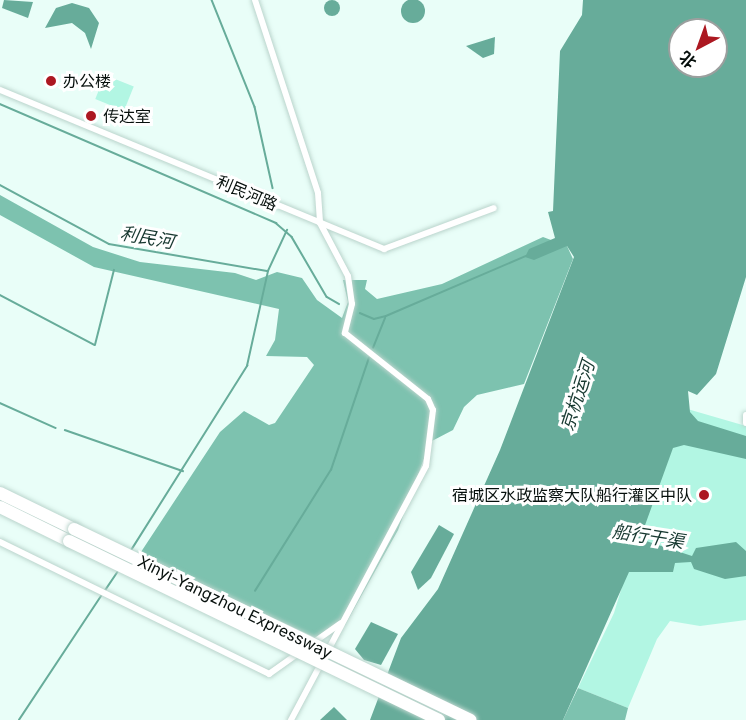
<!DOCTYPE html>
<meta charset="utf-8">
<style>
body{margin:0}
#map{position:relative;width:746px;height:720px;overflow:hidden;background:#e9fef8;font-family:Inter,"Noto Sans SC",sans-serif}
div>[style]{position:absolute}
[style*='--x']{left:calc(var(--x)*1px);top:calc(var(--y)*1px);width:calc(var(--w)*1px);rotate:calc(var(--a)*1deg)}
.green>*{inset:0;background:#b2f6e3;transform-origin:0 0}
.forest>*{inset:0;background:#7dc2af}
.water>*{inset:0;background:#67ac9a}
.round{border-radius:50%}
.stream>*{height:1.5px;margin:-0.75px;padding:0 0.75px;transform-origin:0.75px;border-radius:0.75px;background:#67ac9a}
.roads{filter:drop-shadow(0 0 2px #bad4cc) drop-shadow(0 0 2px #bad4cc)}
.street>*{height:6px;margin:-3px;padding:0 3px;transform-origin:3px;border-radius:3px;background:#fff}
.highway>*{height:12px;margin:-6px;padding:0 6px;transform-origin:6px;border-radius:6px;background:#fff}
.bridges{filter:drop-shadow(0 0 2px #bad4cc) drop-shadow(0 0 2px #bad4cc)}
.highway-bridge>*{height:12px;margin:-6px;padding:0 6px;transform-origin:6px;border-radius:6px;background:#fff}
.dots>*{width:16px;height:16px;translate:-50% -50%;box-sizing:border-box;border:3px solid #fff;border-radius:50%}
span{translate:-50% -50%;white-space:nowrap;text-align:center;line-height:1.15;-webkit-text-stroke:6px #fff;paint-order:stroke}
.poi-label{font-size:16px;color:#060f0c}
.left{translate:0 -50%;text-align:left}
.right{translate:-100% -50%;text-align:right}
.street-label{font-size:16px;color:#060f0c}
.water-label{font-size:18px;color:#173830;font-style:italic}
.north{position:absolute;left:668px;top:18px;width:60px;height:60px;box-sizing:border-box;background:#fff;border:2px solid #9b9f9e;border-radius:50%;rotate:221deg;font-size:16px;font-weight:700;line-height:24px;text-align:center;color:#060f0c}
.north::after{content:'';display:block;margin:auto;width:21px;height:27px;background:#ac1821;clip-path:polygon(50% 0,100% 100%,50% 72%,0 100%)}
</style>
<div id="map">
<div class="green">
<i style="left:105px;top:75px;width:31px;height:26px;rotate:22deg"></i>
<i style="clip-path:polygon(677px 406px,746px 426px,746px 620px,700px 626px,670px 621px,657px 639px,628px 708px,578px 688px,614px 613px)"></i>
</div>
<div class="forest">
<i style="clip-path:polygon(0 195px,93px 247px,140px 262px,235px 273px,256px 280px,277px 272px,302px 278px,317px 300px,342px 318px,348px 302px,343px 280px,367px 280px,365px 289px,377px 299px,442px 284px,543px 237px,567px 246px,573px 259px,524px 384px,477px 395px,464px 407px,453px 430px,430px 442px,398px 530px,345px 625px,318px 639px,139px 555px,220px 432px,244px 411px,269px 425px,275px 423px,314px 365px,307px 357px,266px 356px,275px 340px,279px 309px,94px 267px,0 215px)"></i>
<i style="clip-path:polygon(578px 688px,628px 708px,625px 720px,563px 720px)"></i>
</div>
<div class="water">
<i class="round" style="left:401px;top:-1px;width:24px;height:24px"></i>
<i class="round" style="left:324px;top:0;width:16px;height:16px"></i>
<i style="clip-path:polygon(4px 0,33px 2px,28px 18px,2px 8px)"></i>
<i style="clip-path:polygon(evenodd,583px 0,746px 0,746px 277px,716px 374px,697px 395px,688px 391px,690px 412px,698px 421px,746px 436px,746px 459px,684px 445px,673px 448px,640px 539px,692px 556px,696px 548px,736px 542px,746px 551px,746px 576px,725px 579px,694px 569px,691px 562px,675px 563px,673px 572px,629px 572px,563px 720px,370px 720px,401px 638px,438px 589px,500px 450px,574px 257px,567px 246px,534px 260px,525px 257px,529px 249px,555px 238px,548px 212px,553px 211px,560px 51px,582px 15px,583px 0,680px 30px,716px 30px,716px 66px,680px 66px,680px 30px)"></i>
<i style="clip-path:polygon(72px 3px,89px 8px,99px 23px,91px 49px,85px 33px,72px 23px,45px 28px,56px 8px)"></i>
<i style="clip-path:polygon(495px 37px,494px 54px,483px 58px,466px 46px)"></i>
<i style="clip-path:polygon(439px 525px,454px 534px,431px 578px,418px 590px,411px 572px)"></i>
<i style="clip-path:polygon(371px 622px,398px 634px,381px 665px,364px 660px,355px 649px)"></i>
<i style="clip-path:polygon(334px 707px,347px 720px,320px 720px)"></i>
</div>
<div class="stream">
<i style="--x:212;--y:0;--w:115;--a:68.1"></i>
<i style="--x:255;--y:107;--w:83;--a:77.5"></i>
<i style="--x:0;--y:104;--w:301;--a:23.3"></i>
<i style="--x:276;--y:223;--w:21;--a:41"></i>
<i style="--x:292;--y:237;--w:69;--a:59.7"></i>
<i style="--x:327;--y:297;--w:14;--a:30"></i>
<i style="--x:0;--y:185;--w:124;--a:28.4"></i>
<i style="--x:109;--y:244;--w:160;--a:9.7"></i>
<i style="--x:0;--y:295;--w:107;--a:27.8"></i>
<i style="--x:95;--y:345;--w:77;--a:-75.8"></i>
<i style="--x:360;--y:313;--w:15;--a:23"></i>
<i style="--x:374;--y:319;--w:12;--a:-14"></i>
<i style="--x:386;--y:316;--w:152;--a:-23.2"></i>
<i style="--x:373;--y:348;--w:32;--a:-68"></i>
<i style="--x:0;--y:403;--w:61;--a:24.1"></i>
<i style="--x:65;--y:430;--w:125;--a:19.2"></i>
<i style="--x:130;--y:552;--w:220;--a:-57.8"></i>
<i style="--x:247;--y:366;--w:97;--a:-77.5"></i>
<i style="--x:268;--y:271;--w:45;--a:-65.1"></i>
<i style="--x:255;--y:591;--w:143;--a:-57.9"></i>
<i style="--x:331;--y:470;--w:118;--a:-71.3"></i>
<i style="--x:104;--y:592;--w:25;--a:-56"></i>
<i style="--x:19;--y:720;--w:149;--a:-56.5"></i>
</div>
<div class="roads">
<div class="street">
<i style="--x:255;--y:0;--w:203;--a:71.9"></i>
<i style="--x:318;--y:193;--w:30;--a:86"></i>
<i style="--x:320;--y:223;--w:60;--a:62.2"></i>
<i style="--x:348;--y:276;--w:28;--a:82"></i>
<i style="--x:352;--y:304;--w:30;--a:104"></i>
<i style="--x:345;--y:333;--w:106;--a:38.5"></i>
<i style="--x:428;--y:399;--w:12;--a:66"></i>
<i style="--x:433;--y:410;--w:56;--a:97.1"></i>
<i style="--x:426;--y:466;--w:288;--a:118"></i>
<i style="--x:0;--y:90;--w:416;--a:22.5"></i>
<i style="--x:384;--y:249;--w:117;--a:-20.4"></i>
<i style="--x:746;--y:415;--w:8;--a:90"></i>
<i style="--x:0;--y:542;--w:300;--a:26.1"></i>
<i style="--x:269;--y:674;--w:88;--a:-35.3"></i>
</div>
<div class="highway">
<i style="--x:0;--y:493;--w:82;--a:25.9"></i>
<i style="--x:0;--y:507;--w:77;--a:26.2"></i>
</div>
</div>
<div class="bridges">
<div class="highway-bridge">
<i style="--x:74;--y:529;--w:440;--a:25.7"></i>
<i style="--x:69;--y:541;--w:411;--a:25.8"></i>
</div>
</div>
<div class="dots">
<i style="left:51px;top:81px;background:#ac1821"></i>
<i style="left:91px;top:116px;background:#ac1821"></i>
<i style="left:704px;top:495px;background:#ac1821"></i>
</div>
<div class="poi-label">
<span class="left" style="left:63px;top:81px">办公楼</span>
<span class="left" style="left:103px;top:116px">传达室</span>
<span class="right" style="left:692px;top:495px">宿城区水政监察大队船行灌区中队</span>
</div>
<div class="street-label">
<span style="left:247px;top:193px;rotate:23deg">利民河路</span>
<span style="left:235px;top:607px;rotate:26deg">Xinyi-Yangzhou Expressway</span>
</div>
<div class="water-label">
<span style="left:147px;top:238px;rotate:10deg">利民河</span>
<span style="left:578px;top:396px;rotate:-72deg">京杭运河</span>
<span style="left:648px;top:537px;rotate:9deg">船行干渠</span>
</div>
<div class="north">北</div>
</div>
